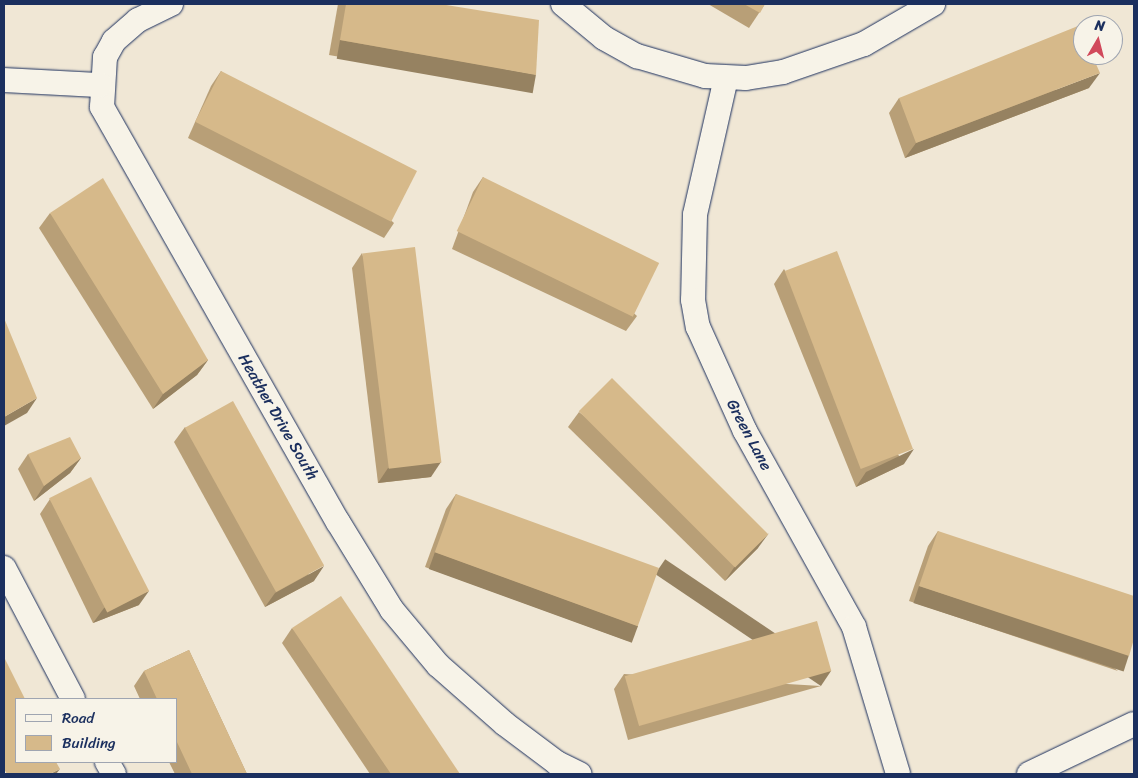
<!DOCTYPE html>
<style>
body{margin:0}
#map{position:relative;width:1138px;height:778px;overflow:hidden;background:#f0e7d5;font-family:Sriracha,sans-serif}
div>[style]{position:absolute}
[style*='--x']{left:calc(var(--x)*1px);top:calc(var(--y)*1px);width:calc(var(--w)*1px);rotate:calc(var(--a)*1deg)}
.roads{filter:drop-shadow(0 0 1px #1b2f5e) drop-shadow(0 0 1px #1b2f5e)}
.street>*{height:24px;margin:-12px;padding:0 12px;transform-origin:12px;border-radius:12px;background:#f7f3e8}
.wall>*{inset:0;background:#b89f77}
.shaded-wall>*{inset:0;background:#968261;transform-origin:0 0}
.building>*{inset:0;background:#d6b98a;transform-origin:0 0}
span{translate:-50% -50%;white-space:nowrap;text-align:center;line-height:1.15;-webkit-text-stroke:4.5px #f7f3e8;paint-order:stroke}
.street-label{font-size:16px;color:#1b2f5e}
.frame{position:absolute;inset:0;border:5px solid #1b2f5e;pointer-events:none}
.legend{position:absolute;left:15px;top:698px;width:162px;height:65px;box-sizing:border-box;background:#f7f3e8;border:1px solid #9fa5b1;margin:0;padding:6px 9px;list-style:none;font-size:15px;color:#1b2f5e}
.legend li{display:flex;align-items:center;gap:10px;height:25px}
.legend b{width:25px;border:1px solid #9fa5b1}
.north{position:absolute;left:1073px;top:15px;width:50px;height:50px;box-sizing:border-box;background:#f7f3e8;border:1px solid #9fa5b1;border-radius:50%;rotate:8deg;font-size:14px;font-weight:700;line-height:20px;text-align:center;color:#1b2f5e}
.north::after{content:'';display:block;margin:auto;width:18px;height:22px;background:#d1495b;clip-path:polygon(50% 0,100% 100%,50% 72%,0 100%)}
</style>
<div id="map">
<div class="roads">
<div class="street">
<i style="--x:171;--y:4;--w:37;--a:154"></i>
<i style="--x:138;--y:20;--w:32;--a:139"></i>
<i style="--x:114;--y:41;--w:18;--a:119"></i>
<i style="--x:105;--y:57;--w:50;--a:93.4"></i>
<i style="--x:102;--y:107;--w:477;--a:60.4"></i>
<i style="--x:338;--y:522;--w:103;--a:58.5"></i>
<i style="--x:392;--y:610;--w:72;--a:50.1"></i>
<i style="--x:438;--y:665;--w:89;--a:41.4"></i>
<i style="--x:505;--y:724;--w:65;--a:36.9"></i>
<i style="--x:557;--y:763;--w:25;--a:26"></i>
<i style="--x:563;--y:4;--w:53;--a:39.7"></i>
<i style="--x:604;--y:38;--w:38;--a:29"></i>
<i style="--x:637;--y:56;--w:71;--a:16.4"></i>
<i style="--x:705;--y:76;--w:41;--a:2.8"></i>
<i style="--x:746;--y:78;--w:37;--a:-9"></i>
<i style="--x:783;--y:72;--w:86;--a:-19.1"></i>
<i style="--x:864;--y:44;--w:80;--a:-30.1"></i>
<i style="--x:726;--y:78;--w:140;--a:102.8"></i>
<i style="--x:695;--y:215;--w:85;--a:91.3"></i>
<i style="--x:693;--y:300;--w:27;--a:80"></i>
<i style="--x:698;--y:327;--w:114;--a:65.7"></i>
<i style="--x:745;--y:431;--w:224;--a:60.9"></i>
<i style="--x:854;--y:627;--w:153;--a:73.3"></i>
<i style="--x:4;--y:80;--w:96;--a:3"></i>
<i style="--x:4;--y:568;--w:148;--a:62.2"></i>
<i style="--x:107;--y:762;--w:14;--a:60"></i>
<i style="--x:1029;--y:774;--w:116;--a:-25.5"></i>
</div>
</div>
<div class="wall">
<i style="clip-path:polygon(338px 4px,440px 4px,526px 90px,329px 55px)"></i>
<i style="clip-path:polygon(708px 4px,765px 4px,749px 28px)"></i>
<i style="clip-path:polygon(221px 71px,394px 223px,384px 238px,188px 138px,211px 86px)"></i>
<i style="clip-path:polygon(1089px 88px,905px 158px,889px 113px,899px 98px)"></i>
<i style="clip-path:polygon(483px 177px,637px 316px,626px 331px,452px 249px,473px 192px)"></i>
<i style="clip-path:polygon(50px 213px,208px 360px,197px 375px,153px 409px,39px 228px)"></i>
<i style="clip-path:polygon(362px 253px,431px 477px,378px 483px,352px 268px)"></i>
<i style="clip-path:polygon(784px 269px,904px 464px,856px 487px,774px 284px)"></i>
<i style="clip-path:polygon(579px 412px,758px 548px,725px 581px,568px 427px)"></i>
<i style="clip-path:polygon(185px 427px,314px 581px,265px 607px,174px 442px)"></i>
<i style="clip-path:polygon(28px 454px,81px 458px,70px 473px,34px 501px,18px 469px)"></i>
<i style="clip-path:polygon(456px 494px,638px 626px,628px 641px,425px 567px,446px 509px)"></i>
<i style="clip-path:polygon(50px 499px,139px 605px,93px 623px,40px 514px)"></i>
<i style="clip-path:polygon(938px 531px,1118px 671px,909px 601px,928px 546px)"></i>
<i style="clip-path:polygon(292px 628px,460px 774px,370px 774px,282px 643px)"></i>
<i style="clip-path:polygon(189px 650px,247px 774px,175px 774px,169px 762px,176px 762px,176px 699px,140px 699px,134px 686px,144px 671px)"></i>
<i style="clip-path:polygon(624px 674px,821px 686px,628px 740px,614px 689px)"></i>
</div>
<div class="shaded-wall">
<i style="left:340px;top:40px;width:199px;height:19px;rotate:10deg"></i>
<i style="clip-path:polygon(1100px 73px,1089px 88px,905px 158px,916px 143px)"></i>
<i style="clip-path:polygon(208px 360px,197px 375px,153px 409px,163px 394px)"></i>
<i style="clip-path:polygon(37px 398px,27px 413px,4px 426px,4px 417px)"></i>
<i style="clip-path:polygon(914px 449px,904px 464px,856px 487px,866px 472px)"></i>
<i style="clip-path:polygon(81px 458px,70px 473px,34px 501px,44px 486px)"></i>
<i style="clip-path:polygon(441px 462px,431px 477px,378px 483px,388px 468px)"></i>
<i style="clip-path:polygon(769px 533px,758px 548px,725px 581px,735px 566px)"></i>
<i style="left:435px;top:552px;width:216px;height:18px;rotate:20deg"></i>
<i style="clip-path:polygon(324px 566px,314px 581px,265px 607px,275px 593px)"></i>
<i style="left:919px;top:586px;width:221px;height:18px;rotate:18deg"></i>
<i style="clip-path:polygon(149px 591px,139px 605px,93px 623px,104px 608px)"></i>
<i style="left:831px;top:671px;width:18px;height:200px;rotate:124deg"></i>
<i style="clip-path:polygon(60px 769px,56px 774px,50px 774px)"></i>
</div>
<div class="building">
<i style="clip-path:polygon(346px 4px,440px 4px,539px 20px,536px 75px,340px 40px)"></i>
<i style="clip-path:polygon(744px 4px,765px 4px,760px 13px)"></i>
<i style="clip-path:polygon(1078px 26px,1083px 36px,1083px 55px,1092px 55px,1100px 73px,916px 143px,899px 98px)"></i>
<i style="left:221px;top:71px;width:220px;height:57px;rotate:27deg"></i>
<i style="left:483px;top:177px;width:196px;height:60px;rotate:26deg"></i>
<i style="clip-path:polygon(103px 178px,208px 360px,163px 394px,50px 213px)"></i>
<i style="left:415px;top:247px;width:217px;height:53px;rotate:83deg"></i>
<i style="left:837px;top:251px;width:212px;height:56px;rotate:69deg"></i>
<i style="clip-path:polygon(4px 318px,37px 398px,4px 417px)"></i>
<i style="left:612px;top:378px;width:221px;height:47px;rotate:45deg"></i>
<i style="left:233px;top:401px;width:188px;height:55px;rotate:61deg"></i>
<i style="clip-path:polygon(70px 437px,81px 458px,44px 486px,28px 454px)"></i>
<i style="left:91px;top:477px;width:128px;height:47px;rotate:63deg"></i>
<i style="left:456px;top:494px;width:216px;height:62px;rotate:20deg"></i>
<i style="clip-path:polygon(938px 531px,1134px 596px,1134px 639px,1129px 656px,919px 586px)"></i>
<i style="clip-path:polygon(341px 596px,460px 774px,391px 774px,292px 628px)"></i>
<i style="left:817px;top:621px;width:52px;height:200px;rotate:74deg"></i>
<i style="clip-path:polygon(189px 650px,247px 774px,192px 774px,176px 740px,176px 699px,157px 699px,144px 671px)"></i>
<i style="clip-path:polygon(4px 657px,25px 699px,16px 699px,16px 762px,56px 762px,60px 769px,50px 774px,7px 774px,4px 769px)"></i>
</div>
<div class="street-label">
<span style="left:278px;top:417px;rotate:60deg">Heather Drive South</span>
<span style="left:749px;top:435px;rotate:62deg">Green Lane</span>
</div>
<div class="frame"></div>
<ul class="legend">
<li><b style="height:6px;background:#f7f3e8"></b>Road</li>
<li><b style="height:14px;background:#d6b98a"></b>Building</li>
</ul>
<div class="north">N</div>
</div>
